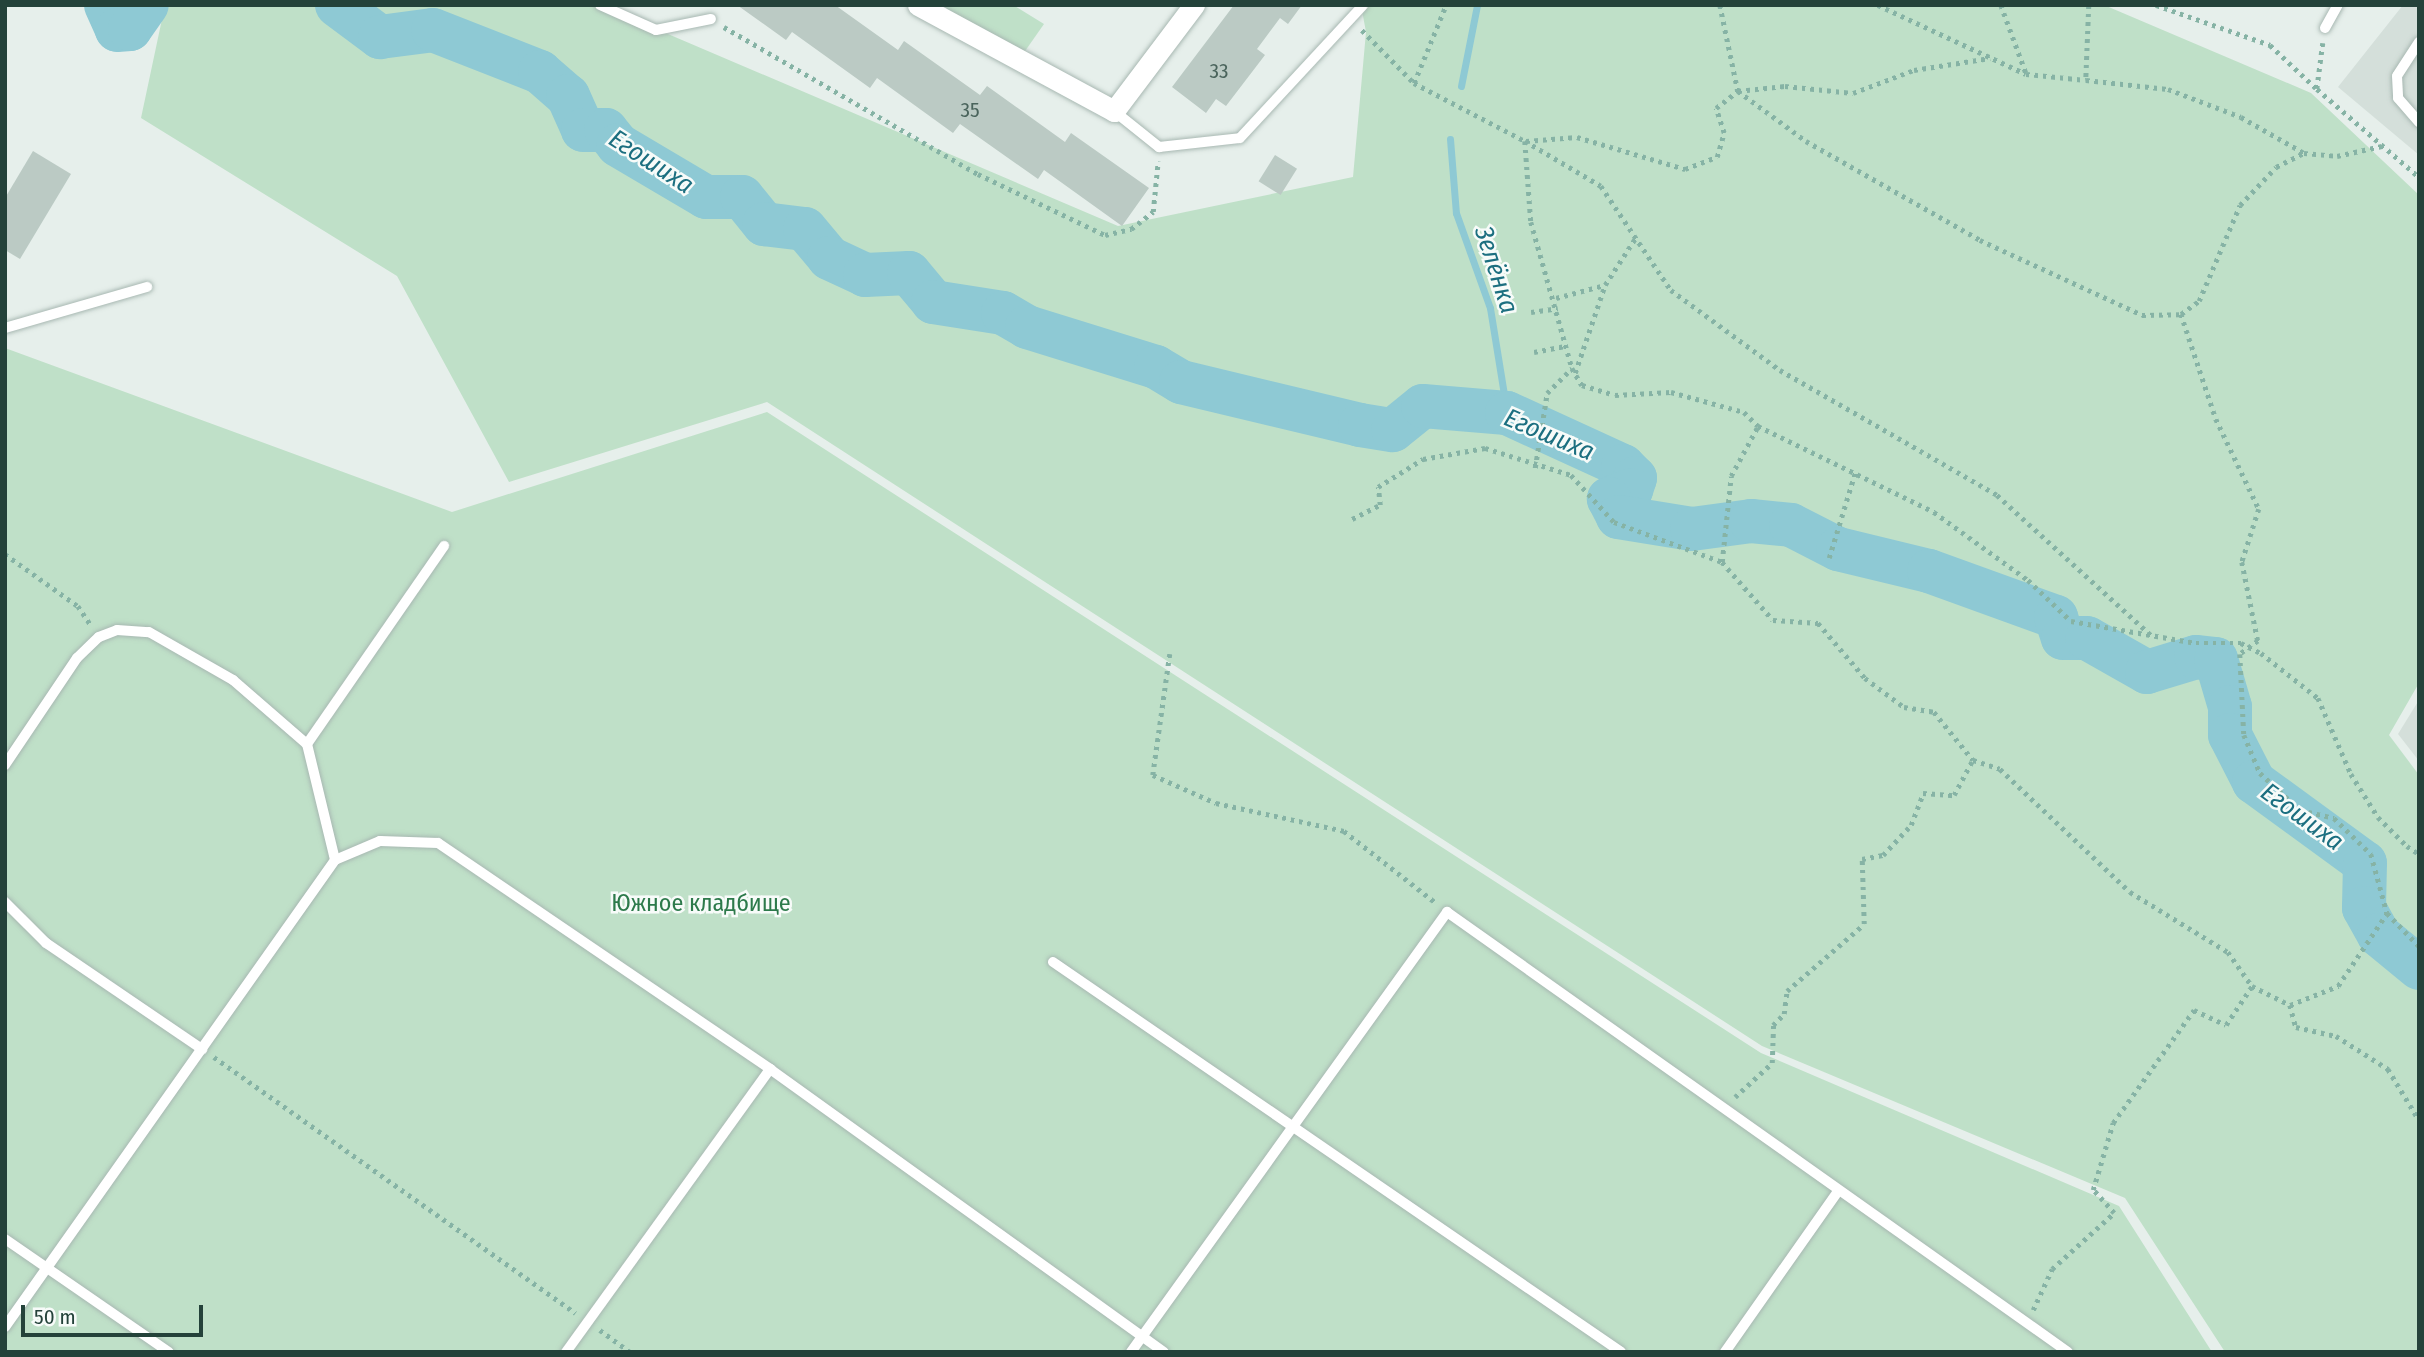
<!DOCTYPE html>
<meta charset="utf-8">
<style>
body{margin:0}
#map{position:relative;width:2424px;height:1357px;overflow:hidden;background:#e6efeb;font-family:"Fira Sans Condensed",sans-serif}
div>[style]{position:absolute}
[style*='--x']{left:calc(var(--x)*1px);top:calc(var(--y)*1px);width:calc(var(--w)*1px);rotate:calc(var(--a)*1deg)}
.built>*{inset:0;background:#d4dfda}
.green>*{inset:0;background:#bfe0c8}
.stream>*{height:7px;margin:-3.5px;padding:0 3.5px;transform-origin:3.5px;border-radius:3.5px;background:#8ec9d4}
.river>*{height:44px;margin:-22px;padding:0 22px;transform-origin:22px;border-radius:22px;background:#8ec9d4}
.building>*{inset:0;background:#bbcac4;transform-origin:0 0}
.path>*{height:4.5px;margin-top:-2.25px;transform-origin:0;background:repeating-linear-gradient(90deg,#86b3a5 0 3.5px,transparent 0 8.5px)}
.roads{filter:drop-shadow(0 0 2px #a8b8b2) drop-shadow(0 0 2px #a8b8b2)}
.service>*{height:10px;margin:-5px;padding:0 5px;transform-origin:5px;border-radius:5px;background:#fff}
.minor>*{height:21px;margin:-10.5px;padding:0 10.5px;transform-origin:10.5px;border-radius:10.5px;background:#fff}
.path-bridge>*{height:4.5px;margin-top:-2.25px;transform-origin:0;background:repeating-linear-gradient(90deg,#86b3a5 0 3.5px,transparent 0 8.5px)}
span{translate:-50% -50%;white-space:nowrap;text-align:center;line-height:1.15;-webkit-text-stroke:5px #f7fbf9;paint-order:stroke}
.number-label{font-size:21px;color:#4a645c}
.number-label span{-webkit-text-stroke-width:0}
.park-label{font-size:24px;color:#2d7a4b}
.water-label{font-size:26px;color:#1c6f80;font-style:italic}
.frame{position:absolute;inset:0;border:7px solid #24423a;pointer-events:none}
.scale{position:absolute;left:21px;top:1305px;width:182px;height:32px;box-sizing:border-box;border:4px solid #24423a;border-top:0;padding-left:9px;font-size:21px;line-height:24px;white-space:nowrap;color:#24423a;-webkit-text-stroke:5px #f7fbf9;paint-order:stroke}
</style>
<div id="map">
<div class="built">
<i style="clip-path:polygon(2403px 5px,2419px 5px,2419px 155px,2338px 87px)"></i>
<i style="clip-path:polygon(2419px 700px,2419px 761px,2398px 734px)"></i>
</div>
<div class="green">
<i style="clip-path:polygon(165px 5px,600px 5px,1118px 226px,1353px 177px,1366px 32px,1361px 5px,2104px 5px,2311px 93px,2419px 195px,2419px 683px,2389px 735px,2419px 775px,2419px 1352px,2225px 1352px,2125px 1198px,1762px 1046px,767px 402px,509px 482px,397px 276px,141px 118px)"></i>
<i style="clip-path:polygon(947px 5px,1013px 5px,1044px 24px,1023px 54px,944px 10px)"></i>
<i style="clip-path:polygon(5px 348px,452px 512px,767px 412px,1761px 1053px,2119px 1206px,2212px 1352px,5px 1352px)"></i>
</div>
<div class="stream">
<i style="--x:1461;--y:86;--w:83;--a:-78.8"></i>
<i style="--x:1450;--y:139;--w:74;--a:85.4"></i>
<i style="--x:1456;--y:213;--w:101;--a:70.3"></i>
<i style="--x:1490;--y:308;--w:106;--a:80.8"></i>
</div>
<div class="river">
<i style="--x:106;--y:5;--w:27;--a:66"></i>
<i style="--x:117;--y:30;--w:13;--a:-4"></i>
<i style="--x:130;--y:29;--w:29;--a:-55"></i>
<i style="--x:337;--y:5;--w:54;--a:36.7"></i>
<i style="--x:380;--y:37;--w:53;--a:-7.5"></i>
<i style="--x:433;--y:30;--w:115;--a:21.4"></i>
<i style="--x:540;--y:72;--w:37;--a:41"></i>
<i style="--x:568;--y:96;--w:37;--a:66"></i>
<i style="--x:583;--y:130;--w:23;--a:0"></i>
<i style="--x:606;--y:130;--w:19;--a:51"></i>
<i style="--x:618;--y:145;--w:102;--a:30.6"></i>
<i style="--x:706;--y:197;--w:36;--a:0"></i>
<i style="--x:742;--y:197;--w:35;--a:51"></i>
<i style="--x:764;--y:224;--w:41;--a:7"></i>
<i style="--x:805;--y:229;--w:38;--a:50"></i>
<i style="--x:829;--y:258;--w:40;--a:25"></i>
<i style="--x:865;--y:275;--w:44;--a:-2.6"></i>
<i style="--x:909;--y:273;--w:38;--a:50"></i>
<i style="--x:933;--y:302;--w:71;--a:8.9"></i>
<i style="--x:1003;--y:313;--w:28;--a:30"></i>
<i style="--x:1027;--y:327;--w:135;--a:17.2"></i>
<i style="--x:1156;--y:367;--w:29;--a:31"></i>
<i style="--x:1181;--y:382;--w:184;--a:13.5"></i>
<i style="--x:1360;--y:425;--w:33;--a:9"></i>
<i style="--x:1393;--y:430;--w:38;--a:-39"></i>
<i style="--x:1423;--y:406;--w:84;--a:4.8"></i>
<i style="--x:1507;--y:413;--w:128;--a:24.6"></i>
<i style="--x:1623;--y:466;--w:17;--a:45"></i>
<i style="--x:1635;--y:478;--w:13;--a:108"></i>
<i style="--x:1631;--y:490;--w:24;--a:158"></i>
<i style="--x:1609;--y:499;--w:20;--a:63"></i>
<i style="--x:1618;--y:517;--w:75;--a:9.2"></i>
<i style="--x:1692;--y:529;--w:60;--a:-7.7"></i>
<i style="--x:1751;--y:521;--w:40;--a:5.7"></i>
<i style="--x:1791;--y:525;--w:53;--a:27.1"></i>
<i style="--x:1838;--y:549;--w:94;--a:13.6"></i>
<i style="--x:1929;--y:571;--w:135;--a:19.9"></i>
<i style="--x:2056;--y:617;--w:22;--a:72"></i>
<i style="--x:2063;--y:638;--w:24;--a:0"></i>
<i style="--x:2087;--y:638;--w:69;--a:29.5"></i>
<i style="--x:2147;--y:672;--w:51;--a:-17"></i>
<i style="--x:2196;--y:657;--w:20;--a:6"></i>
<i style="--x:2216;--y:659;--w:50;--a:73.7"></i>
<i style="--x:2230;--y:707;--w:28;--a:90"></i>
<i style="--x:2230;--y:735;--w:53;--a:62.9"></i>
<i style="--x:2254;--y:782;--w:137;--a:36.1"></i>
<i style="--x:2365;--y:863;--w:45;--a:91.3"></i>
<i style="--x:2364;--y:908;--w:31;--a:61"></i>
<i style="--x:2379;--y:935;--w:52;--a:39.5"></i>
</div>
<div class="building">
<i style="clip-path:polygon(737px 5px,835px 5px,898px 50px,904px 41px,980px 95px,987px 86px,1065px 142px,1071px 133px,1149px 188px,1122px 226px,1044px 170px,1038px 179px,960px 124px,953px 133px,877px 78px,870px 88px,792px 32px,786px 40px)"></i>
<i style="clip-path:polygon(1234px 5px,1302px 5px,1288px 24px,1280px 18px,1257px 49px,1265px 55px,1226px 106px,1216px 99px,1206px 113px,1172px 87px)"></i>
<i style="clip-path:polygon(33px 151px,71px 174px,20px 259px,5px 250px,5px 198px)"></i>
<i style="left:1275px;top:155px;width:26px;height:31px;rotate:32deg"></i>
</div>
<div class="path">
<i style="--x:1720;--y:5;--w:88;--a:78.2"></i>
<i style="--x:1738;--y:91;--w:84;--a:36.3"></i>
<i style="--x:1806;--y:141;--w:200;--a:29.6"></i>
<i style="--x:1980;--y:240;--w:179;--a:24.8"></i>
<i style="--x:2142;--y:315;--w:39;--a:-1"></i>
<i style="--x:2181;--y:314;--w:22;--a:-36"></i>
<i style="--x:2199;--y:301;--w:104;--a:-66.9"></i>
<i style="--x:2240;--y:205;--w:52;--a:-46.5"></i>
<i style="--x:2276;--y:167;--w:31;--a:-27"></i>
<i style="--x:1878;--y:5;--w:163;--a:25"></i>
<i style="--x:2026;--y:74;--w:60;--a:5.7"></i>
<i style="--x:2001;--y:5;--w:72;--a:69.8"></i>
<i style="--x:2089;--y:5;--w:75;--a:92.3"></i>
<i style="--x:2086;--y:80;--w:82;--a:6.3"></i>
<i style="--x:2168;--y:89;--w:78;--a:21"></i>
<i style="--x:2241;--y:117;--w:73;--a:29.7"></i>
<i style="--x:2304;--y:153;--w:33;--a:5"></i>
<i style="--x:2337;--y:156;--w:46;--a:-12.5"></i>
<i style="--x:2156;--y:5;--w:121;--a:19.3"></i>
<i style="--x:2270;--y:45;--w:63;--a:43.1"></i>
<i style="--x:724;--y:27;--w:293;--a:30.1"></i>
<i style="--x:978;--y:174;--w:141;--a:25.7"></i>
<i style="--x:1105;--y:235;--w:27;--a:-13"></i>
<i style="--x:1131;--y:229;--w:28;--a:-38"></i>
<i style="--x:1153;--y:212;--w:51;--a:-84.4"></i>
<i style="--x:1362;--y:30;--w:74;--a:45.5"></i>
<i style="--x:1414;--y:83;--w:84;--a:-67.7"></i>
<i style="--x:2323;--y:43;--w:46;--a:97.4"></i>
<i style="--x:2317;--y:89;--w:135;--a:40.8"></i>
<i style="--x:1525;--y:141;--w:88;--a:30.6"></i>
<i style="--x:1601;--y:186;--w:125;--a:56.1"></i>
<i style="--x:1671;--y:290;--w:135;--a:36.3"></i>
<i style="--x:1780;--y:370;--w:250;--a:29.9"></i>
<i style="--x:1997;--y:495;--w:211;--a:42.3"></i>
<i style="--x:1526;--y:141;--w:51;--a:-4.5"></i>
<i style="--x:1577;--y:137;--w:113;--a:16.5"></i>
<i style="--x:1685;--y:169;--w:34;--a:-21"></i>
<i style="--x:1717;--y:157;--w:25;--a:-74"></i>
<i style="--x:1724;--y:133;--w:26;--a:-108"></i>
<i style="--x:1716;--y:108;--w:28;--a:-38"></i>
<i style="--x:1738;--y:91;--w:47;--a:-6.1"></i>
<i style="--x:1785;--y:86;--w:68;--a:5.9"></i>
<i style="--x:1853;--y:93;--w:65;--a:-20.7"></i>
<i style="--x:1914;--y:70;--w:77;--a:-9"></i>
<i style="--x:1556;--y:298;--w:51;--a:-14.9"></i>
<i style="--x:1531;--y:312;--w:27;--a:-8"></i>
<i style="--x:2181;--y:314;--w:111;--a:71.6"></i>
<i style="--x:2216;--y:419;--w:100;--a:64.5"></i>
<i style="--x:2259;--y:509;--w:56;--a:107.8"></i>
<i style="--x:2242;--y:562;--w:81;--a:78.6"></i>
<i style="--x:2258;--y:641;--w:22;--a:144"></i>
<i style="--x:2240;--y:654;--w:81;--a:87.2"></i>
<i style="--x:2244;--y:735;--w:41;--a:67.2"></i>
<i style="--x:2260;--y:773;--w:54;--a:42.8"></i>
<i style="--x:2300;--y:810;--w:35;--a:13"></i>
<i style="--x:2334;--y:818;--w:52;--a:44.2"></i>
<i style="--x:2371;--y:854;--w:61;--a:74.8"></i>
<i style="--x:2387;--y:913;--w:46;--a:45.9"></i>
<i style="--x:1534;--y:352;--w:33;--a:-11"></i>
<i style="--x:1575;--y:373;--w:93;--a:-71.2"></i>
<i style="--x:1605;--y:285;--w:57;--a:-57.1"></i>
<i style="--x:1535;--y:468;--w:76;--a:-80.9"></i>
<i style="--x:1547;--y:393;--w:35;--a:-45"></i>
<i style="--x:1352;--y:519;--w:31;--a:-27"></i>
<i style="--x:1380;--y:505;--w:18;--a:-96"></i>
<i style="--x:1378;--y:487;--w:53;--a:-31.9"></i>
<i style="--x:1423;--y:459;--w:63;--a:-10.1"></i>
<i style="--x:1485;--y:448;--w:90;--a:17.4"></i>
<i style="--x:1571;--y:475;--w:64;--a:47.5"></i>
<i style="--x:1614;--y:522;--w:115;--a:20.3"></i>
<i style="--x:1722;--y:562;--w:77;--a:48.7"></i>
<i style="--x:1773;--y:620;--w:45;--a:3.8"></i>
<i style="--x:1818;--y:623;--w:72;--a:49.5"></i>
<i style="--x:1865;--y:678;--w:49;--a:36.6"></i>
<i style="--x:1904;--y:707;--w:30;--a:9"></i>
<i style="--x:1934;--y:712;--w:62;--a:50.9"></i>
<i style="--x:1973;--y:760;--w:28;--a:18"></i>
<i style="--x:2000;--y:769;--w:179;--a:43.4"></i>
<i style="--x:2130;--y:892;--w:115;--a:31.5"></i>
<i style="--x:2228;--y:952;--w:42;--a:54.8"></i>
<i style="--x:2252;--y:986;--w:42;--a:26.6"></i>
<i style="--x:2290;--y:1005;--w:23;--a:75"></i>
<i style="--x:2296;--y:1027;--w:41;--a:12.7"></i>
<i style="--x:2336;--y:1036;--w:62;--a:32.4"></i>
<i style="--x:2388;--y:1069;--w:60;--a:58.7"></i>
<i style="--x:5;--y:554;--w:90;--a:35.5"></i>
<i style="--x:78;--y:606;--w:23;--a:56"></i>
<i style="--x:1829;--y:558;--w:89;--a:-73"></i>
<i style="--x:1722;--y:562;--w:86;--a:-84"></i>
<i style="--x:1731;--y:476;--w:57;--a:-61.6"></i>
<i style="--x:1170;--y:654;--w:122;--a:98"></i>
<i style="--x:1153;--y:775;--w:69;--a:24"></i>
<i style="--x:1216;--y:803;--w:131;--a:12.3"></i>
<i style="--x:1344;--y:831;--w:117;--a:38"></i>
<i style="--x:2407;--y:846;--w:14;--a:34"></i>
<i style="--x:2290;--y:1005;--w:52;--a:-21.6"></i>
<i style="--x:2338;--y:986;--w:88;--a:-56.1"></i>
<i style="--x:214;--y:1057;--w:443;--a:35.3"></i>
<i style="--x:1735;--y:1097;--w:50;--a:-42.6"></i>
<i style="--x:1772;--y:1063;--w:38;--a:-88"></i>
<i style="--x:1773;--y:1025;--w:16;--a:-45"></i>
<i style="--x:1784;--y:1014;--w:23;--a:-83"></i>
<i style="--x:1787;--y:991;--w:102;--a:-41"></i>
<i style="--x:1864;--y:924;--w:65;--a:-91.8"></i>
<i style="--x:1862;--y:859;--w:21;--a:-11"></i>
<i style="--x:1883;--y:855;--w:41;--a:-47"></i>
<i style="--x:1911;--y:825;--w:34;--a:-69"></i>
<i style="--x:1923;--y:793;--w:31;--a:4"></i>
<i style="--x:1954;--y:795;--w:40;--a:-62"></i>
<i style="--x:2033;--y:1310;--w:45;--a:-65.1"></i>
<i style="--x:2052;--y:1269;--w:84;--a:-42.1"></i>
<i style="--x:2114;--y:1213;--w:31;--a:-132"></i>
<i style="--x:2093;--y:1190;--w:70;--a:-73.4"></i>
<i style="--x:2113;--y:1123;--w:139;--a:-54.4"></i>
<i style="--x:2194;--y:1010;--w:35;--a:25"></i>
<i style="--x:2226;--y:1025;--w:47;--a:-56.3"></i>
<i style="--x:600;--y:1330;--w:37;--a:36"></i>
</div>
<div class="roads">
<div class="service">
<i style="--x:600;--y:5;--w:61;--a:24.1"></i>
<i style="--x:656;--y:30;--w:56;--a:-11.3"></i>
<i style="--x:2325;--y:28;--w:26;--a:-61"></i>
<i style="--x:2419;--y:42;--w:40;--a:122.9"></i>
<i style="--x:2397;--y:76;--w:22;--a:87"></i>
<i style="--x:2398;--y:98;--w:32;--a:49"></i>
<i style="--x:1114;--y:111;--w:58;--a:38.7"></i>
<i style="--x:1159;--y:147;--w:81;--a:-6.3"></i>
<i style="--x:1240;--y:138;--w:181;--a:-47.2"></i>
<i style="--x:5;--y:328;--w:148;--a:-16.1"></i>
<i style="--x:307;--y:744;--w:241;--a:-55.3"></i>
<i style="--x:5;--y:765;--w:129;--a:-56.1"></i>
<i style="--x:77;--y:658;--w:30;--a:-44"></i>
<i style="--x:99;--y:637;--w:19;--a:-21"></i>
<i style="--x:117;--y:630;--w:32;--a:4"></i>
<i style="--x:149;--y:632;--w:97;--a:29.7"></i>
<i style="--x:233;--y:680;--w:98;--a:40.9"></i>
<i style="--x:307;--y:744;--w:119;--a:76.4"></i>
<i style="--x:335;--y:860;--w:49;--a:-22.9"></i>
<i style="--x:380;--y:841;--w:58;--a:2"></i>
<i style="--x:438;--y:843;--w:402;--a:34.2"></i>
<i style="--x:770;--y:1069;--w:485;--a:35.7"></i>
<i style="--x:5;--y:902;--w:58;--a:45"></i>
<i style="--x:46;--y:943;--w:189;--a:34.2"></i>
<i style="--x:1053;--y:962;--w:689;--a:34.47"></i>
<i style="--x:5;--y:1239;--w:199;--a:34.6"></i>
<i style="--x:5;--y:1327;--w:572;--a:-54.75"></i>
<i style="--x:566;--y:1352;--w:349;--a:-54.2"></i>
<i style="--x:1131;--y:1352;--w:542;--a:-54.31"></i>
<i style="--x:1447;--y:912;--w:761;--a:35.32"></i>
<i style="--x:1725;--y:1352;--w:197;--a:-54.9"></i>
</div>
<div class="minor">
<i style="--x:918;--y:5;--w:223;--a:28.4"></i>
<i style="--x:1114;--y:111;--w:133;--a:-53"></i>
</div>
</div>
<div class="path-bridge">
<i style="--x:1414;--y:83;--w:125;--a:27.6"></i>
<i style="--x:1525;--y:141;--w:81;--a:85.8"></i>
<i style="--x:1531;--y:222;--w:152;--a:74.3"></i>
<i style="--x:1572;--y:368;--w:20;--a:60"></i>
<i style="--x:1582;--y:385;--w:34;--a:17"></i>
<i style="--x:1615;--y:395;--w:56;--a:-3.1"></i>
<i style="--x:1671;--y:392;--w:76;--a:15.3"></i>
<i style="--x:1744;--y:412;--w:20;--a:45"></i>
<i style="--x:1758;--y:426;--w:196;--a:26"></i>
<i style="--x:1934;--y:512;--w:116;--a:35.9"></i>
<i style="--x:2028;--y:580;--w:59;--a:43.6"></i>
<i style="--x:2071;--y:621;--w:127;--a:10"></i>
<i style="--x:2196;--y:643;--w:45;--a:0"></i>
<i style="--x:2241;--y:643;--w:22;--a:27"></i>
<i style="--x:2261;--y:653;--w:73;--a:38.3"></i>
<i style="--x:2318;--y:698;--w:83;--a:66.5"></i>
<i style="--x:2351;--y:774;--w:51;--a:57.9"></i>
<i style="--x:2378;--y:817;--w:41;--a:45"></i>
</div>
<div class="number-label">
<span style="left:1219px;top:71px">33</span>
<span style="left:970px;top:110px">35</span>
</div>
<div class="park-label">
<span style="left:701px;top:904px">Южное кладбище</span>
</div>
<div class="water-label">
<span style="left:651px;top:162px;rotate:33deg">Егошиха</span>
<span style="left:1496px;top:270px;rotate:72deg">Зелёнка</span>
<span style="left:1549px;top:435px;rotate:23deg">Егошиха</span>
<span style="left:2302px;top:817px;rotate:36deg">Егошиха</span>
</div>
<div class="frame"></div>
<div class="scale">50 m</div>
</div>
